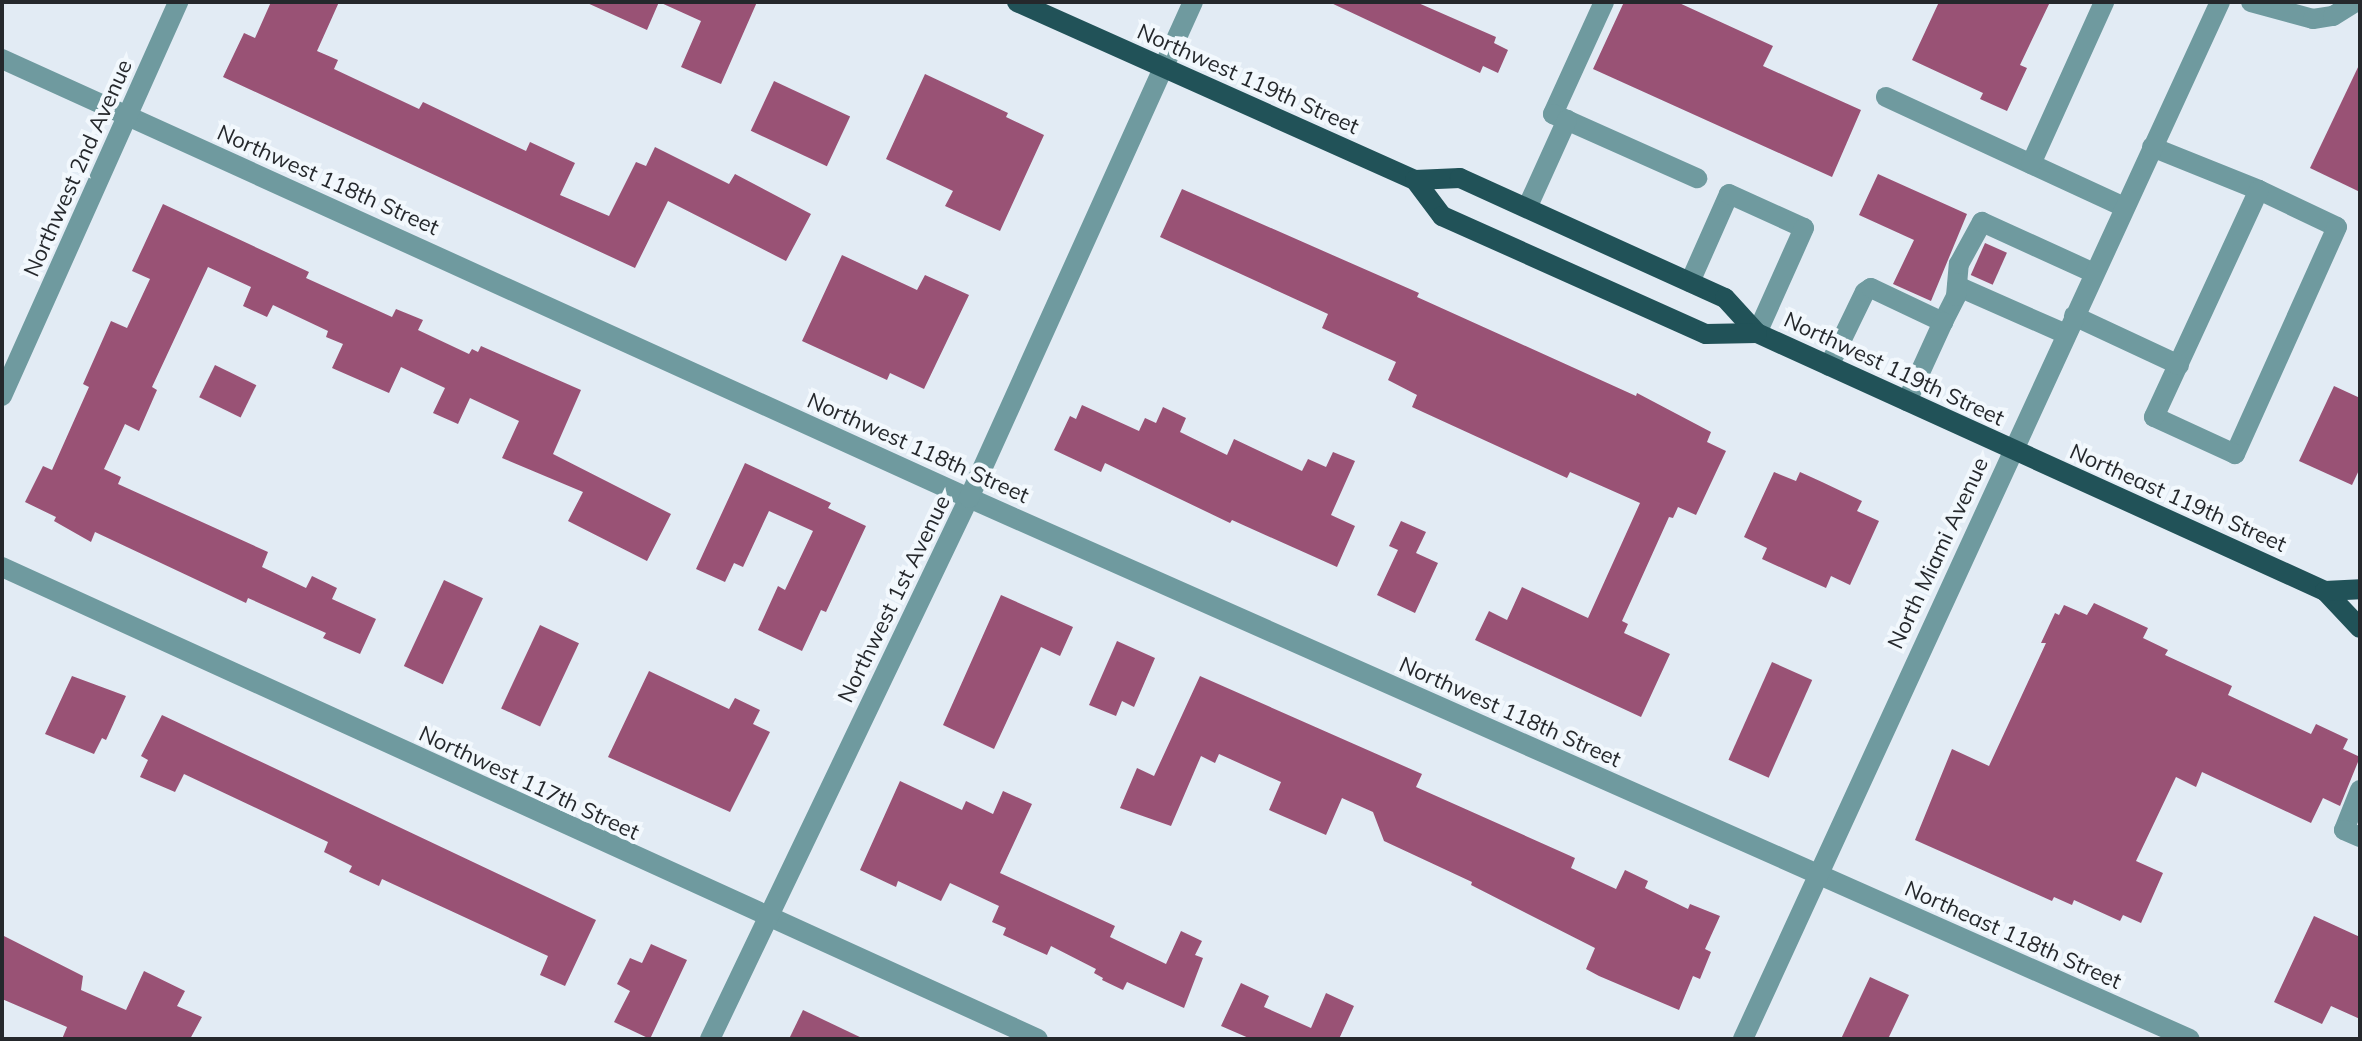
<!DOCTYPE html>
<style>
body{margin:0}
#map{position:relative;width:2362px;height:1041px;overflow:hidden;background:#e2ebf4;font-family:Mulish,sans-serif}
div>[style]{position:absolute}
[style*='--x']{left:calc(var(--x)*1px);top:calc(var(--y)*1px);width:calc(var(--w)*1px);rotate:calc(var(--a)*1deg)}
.building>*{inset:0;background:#995275;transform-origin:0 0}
.minor>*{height:20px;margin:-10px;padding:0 10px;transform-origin:10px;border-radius:10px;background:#6f9a9f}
.major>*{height:20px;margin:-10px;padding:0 10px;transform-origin:10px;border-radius:10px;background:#215258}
span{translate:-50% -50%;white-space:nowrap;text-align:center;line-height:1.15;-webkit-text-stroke:8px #f2f8fd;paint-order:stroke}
.street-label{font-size:22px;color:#25282c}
.frame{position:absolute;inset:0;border:4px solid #25282c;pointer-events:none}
</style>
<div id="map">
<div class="building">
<i style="clip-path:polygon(271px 2px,339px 2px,317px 51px,338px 60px,334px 69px,419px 109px,423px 102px,526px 151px,530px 142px,575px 163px,560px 195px,609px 216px,636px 162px,646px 166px,655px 147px,729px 184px,735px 174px,811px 214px,786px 261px,668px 201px,635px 268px,223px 77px,244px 33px,255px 38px)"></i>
<i style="clip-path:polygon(585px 2px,757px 2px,721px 84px,681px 67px,701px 21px,659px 2px,647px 30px)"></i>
<i style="clip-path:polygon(1329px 2px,1416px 2px,1496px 37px,1494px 43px,1508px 50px,1498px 73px,1483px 66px,1480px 73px)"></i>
<i style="clip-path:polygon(1624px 2px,1677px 2px,1773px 46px,1763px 66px,1861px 110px,1832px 177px,1593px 69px)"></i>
<i style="clip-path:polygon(1939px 2px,2050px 2px,2020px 65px,2027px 68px,2007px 111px,1980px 99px,1983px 93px,1912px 60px)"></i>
<i style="clip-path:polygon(2360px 63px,2360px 192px,2310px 168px)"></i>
<i style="clip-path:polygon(925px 74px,1008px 113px,1006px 117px,1044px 135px,1000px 231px,945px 206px,953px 191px,886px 159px)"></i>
<i style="left:774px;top:81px;width:84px;height:55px;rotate:25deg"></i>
<i style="clip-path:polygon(1878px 174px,1967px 214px,1931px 301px,1893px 284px,1914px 240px,1859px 215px)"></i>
<i style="clip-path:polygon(1182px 189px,1419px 293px,1417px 297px,1636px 396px,1637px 393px,1711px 432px,1707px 442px,1726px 451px,1696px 515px,1678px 507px,1673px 518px,1669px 517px,1622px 621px,1628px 624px,1624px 633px,1670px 654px,1641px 717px,1475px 640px,1489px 611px,1507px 620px,1522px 587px,1588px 618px,1640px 503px,1570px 472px,1567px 478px,1412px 407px,1417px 395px,1388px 380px,1396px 362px,1322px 328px,1328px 314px,1160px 237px)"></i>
<i style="clip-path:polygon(163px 204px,309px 272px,306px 278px,392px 317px,396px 309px,423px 320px,418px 330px,469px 354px,472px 349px,478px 352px,481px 346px,581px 390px,553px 454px,671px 514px,647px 561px,568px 521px,583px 492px,502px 458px,519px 421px,470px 398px,458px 424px,433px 413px,445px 388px,401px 367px,389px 393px,332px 368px,343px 344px,326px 337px,328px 331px,273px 305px,267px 317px,243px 306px,251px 287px,208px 267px,152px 387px,157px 390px,139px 431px,125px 424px,104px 469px,121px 477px,118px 484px,268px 552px,262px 567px,306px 588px,312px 576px,337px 588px,332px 599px,376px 619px,360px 654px,323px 638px,326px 633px,248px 598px,246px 603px,95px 532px,91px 542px,54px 521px,56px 517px,25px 502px,43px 466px,52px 470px,89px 387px,83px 384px,111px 321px,127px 328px,150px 279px,132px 271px)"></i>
<i style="left:1985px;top:243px;width:24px;height:35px;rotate:24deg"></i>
<i style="clip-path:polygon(842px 255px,917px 290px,925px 275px,969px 295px,924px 389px,890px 373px,887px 380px,802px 341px)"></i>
<i style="left:215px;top:365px;width:46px;height:36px;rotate:26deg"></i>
<i style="clip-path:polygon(2334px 386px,2360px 398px,2360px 468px,2352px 485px,2299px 461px)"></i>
<i style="clip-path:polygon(1082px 405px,1139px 431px,1145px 418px,1156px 423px,1163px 407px,1186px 418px,1180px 432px,1227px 455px,1234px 439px,1302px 471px,1308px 459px,1326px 467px,1333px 452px,1355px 461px,1331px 515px,1355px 526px,1337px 567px,1232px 520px,1230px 523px,1105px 463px,1101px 472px,1054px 450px,1070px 416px,1076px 419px)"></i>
<i style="clip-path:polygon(745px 463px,831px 503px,828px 508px,866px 526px,826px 612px,821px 610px,802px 651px,758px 630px,778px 586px,785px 590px,813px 531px,769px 511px,743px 567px,734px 563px,725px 582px,696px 569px)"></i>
<i style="clip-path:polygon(1774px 472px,1796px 481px,1800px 472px,1822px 482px,1862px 501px,1857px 511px,1879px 521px,1850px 585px,1831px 576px,1826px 588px,1762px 559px,1767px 548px,1744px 537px)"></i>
<i style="clip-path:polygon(1401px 521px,1426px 532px,1416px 553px,1438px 563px,1415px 613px,1377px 595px,1398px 550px,1389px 546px)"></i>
<i style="left:444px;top:580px;width:43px;height:95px;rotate:25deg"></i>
<i style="clip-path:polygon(1001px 595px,1073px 627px,1060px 656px,1041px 647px,994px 749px,943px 725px)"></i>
<i style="clip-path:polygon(2094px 603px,2148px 628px,2143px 638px,2168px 650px,2165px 655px,2232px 686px,2228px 695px,2311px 734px,2316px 724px,2348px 739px,2343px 749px,2360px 757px,2340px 806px,2323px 798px,2311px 823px,2202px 772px,2196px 787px,2176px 777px,2136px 861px,2163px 873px,2141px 923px,2123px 915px,2120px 921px,2074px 900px,2072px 905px,2054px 897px,2052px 901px,1915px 840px,1952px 749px,1989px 766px,2046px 643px,2041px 643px,2055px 613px,2059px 615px,2064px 605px,2087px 615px)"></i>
<i style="left:540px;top:625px;width:43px;height:92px;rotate:25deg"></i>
<i style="clip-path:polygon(1117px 641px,1155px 658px,1134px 707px,1122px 701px,1116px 716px,1089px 705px)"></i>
<i style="left:1772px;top:662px;width:44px;height:107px;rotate:24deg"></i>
<i style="clip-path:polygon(649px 671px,729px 709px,735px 698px,760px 710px,753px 724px,770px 732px,730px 812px,608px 757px)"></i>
<i style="clip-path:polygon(72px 676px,126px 696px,106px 740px,102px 738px,94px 754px,45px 734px)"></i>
<i style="clip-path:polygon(1200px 676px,1422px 774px,1416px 787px,1575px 858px,1571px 868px,1616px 889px,1625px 870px,1648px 881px,1645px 888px,1688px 909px,1690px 904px,1720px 916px,1705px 949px,1711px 952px,1700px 979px,1693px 976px,1679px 1010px,1599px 976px,1586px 969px,1595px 948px,1471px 885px,1472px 882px,1384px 841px,1373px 812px,1342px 798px,1326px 835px,1269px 810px,1281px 782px,1219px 754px,1215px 763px,1201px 756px,1171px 826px,1120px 808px,1137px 768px,1154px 776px)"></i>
<i style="clip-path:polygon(162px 715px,596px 920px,565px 986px,540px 975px,548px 956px,382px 879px,379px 886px,349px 872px,352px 866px,324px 852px,328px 842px,184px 774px,175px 792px,140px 777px,148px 760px,141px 756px)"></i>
<i style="clip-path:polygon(900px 781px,962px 810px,966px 801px,993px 814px,1003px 791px,1032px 804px,1000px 873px,1115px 926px,1110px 937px,1166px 964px,1181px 931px,1202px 941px,1195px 955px,1203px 958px,1184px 1008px,1127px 982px,1123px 990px,1102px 980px,1103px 978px,1094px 973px,1096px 969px,1051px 946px,1047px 955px,1003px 935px,1006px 928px,992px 922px,999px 906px,950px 883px,941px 901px,898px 881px,896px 887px,860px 870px)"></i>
<i style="clip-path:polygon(2314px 916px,2360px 937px,2360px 1019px,2331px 1006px,2322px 1024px,2274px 1002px)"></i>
<i style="clip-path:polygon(2px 935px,83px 976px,81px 990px,126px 1010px,144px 971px,185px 991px,177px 1006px,202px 1017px,190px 1039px,62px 1039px,67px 1027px,2px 999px)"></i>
<i style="clip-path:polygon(651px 944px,687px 960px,650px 1039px,614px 1022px,630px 991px,617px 984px,630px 958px,642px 963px)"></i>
<i style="clip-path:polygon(1870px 977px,1909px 995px,1888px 1039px,1841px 1039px)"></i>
<i style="clip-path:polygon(1241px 983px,1269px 996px,1264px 1007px,1311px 1028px,1326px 993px,1354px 1006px,1339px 1039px,1251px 1039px,1221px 1026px)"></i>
<i style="clip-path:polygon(803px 1010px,864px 1039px,789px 1039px)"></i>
</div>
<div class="minor">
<i style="--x:1604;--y:2;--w:123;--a:114.5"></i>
<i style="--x:1553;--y:114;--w:158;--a:24"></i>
<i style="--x:2251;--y:2;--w:64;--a:15.3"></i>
<i style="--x:2313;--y:19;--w:20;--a:-9"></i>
<i style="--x:2333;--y:16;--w:26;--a:-32"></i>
<i style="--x:2;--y:59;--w:1062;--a:24.42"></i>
<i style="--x:969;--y:498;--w:1335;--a:23.9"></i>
<i style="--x:1886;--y:97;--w:262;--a:24.8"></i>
<i style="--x:2152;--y:147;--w:115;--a:21.9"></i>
<i style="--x:2259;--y:190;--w:86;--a:25.4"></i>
<i style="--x:2337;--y:227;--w:249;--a:114.2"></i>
<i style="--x:2235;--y:454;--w:89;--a:-155.4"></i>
<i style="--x:2154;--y:417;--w:250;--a:-65.2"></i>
<i style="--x:2031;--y:164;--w:178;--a:-65.7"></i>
<i style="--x:1527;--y:208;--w:97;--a:-65.6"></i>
<i style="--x:1690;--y:282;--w:96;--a:-66.1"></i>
<i style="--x:1729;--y:194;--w:82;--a:24.4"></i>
<i style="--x:1804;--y:228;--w:115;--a:114.1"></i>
<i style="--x:1957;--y:286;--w:119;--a:23.8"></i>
<i style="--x:2074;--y:316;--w:116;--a:25"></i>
<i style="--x:1943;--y:322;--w:29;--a:-63"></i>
<i style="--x:1956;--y:296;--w:32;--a:-85"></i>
<i style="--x:1959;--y:264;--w:48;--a:-61.3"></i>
<i style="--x:1982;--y:222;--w:123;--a:24.5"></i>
<i style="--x:1829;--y:366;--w:82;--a:-64.1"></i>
<i style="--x:1865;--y:292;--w:7;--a:-34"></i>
<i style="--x:1871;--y:288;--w:80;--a:25.3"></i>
<i style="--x:1943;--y:322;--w:87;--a:114.5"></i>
<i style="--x:2;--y:396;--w:432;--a:-65.9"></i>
<i style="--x:2;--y:567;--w:1138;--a:24.49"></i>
<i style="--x:2360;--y:790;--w:43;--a:111.8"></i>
<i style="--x:2344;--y:830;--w:17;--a:24"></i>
<i style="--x:710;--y:1039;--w:600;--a:-64.42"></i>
<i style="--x:969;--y:498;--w:544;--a:-65.7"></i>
<i style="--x:1743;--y:1039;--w:1141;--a:-65.3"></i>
</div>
<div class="major">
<i style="--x:1017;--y:2;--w:436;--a:24.1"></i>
<i style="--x:1415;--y:180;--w:45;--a:-2.5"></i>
<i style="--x:1460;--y:178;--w:291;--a:24.4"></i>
<i style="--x:1725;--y:298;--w:47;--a:47.6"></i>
<i style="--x:1757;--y:333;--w:624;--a:24.43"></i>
<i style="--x:2325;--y:591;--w:51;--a:46.6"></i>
<i style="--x:1415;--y:180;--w:45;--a:53.1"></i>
<i style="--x:1442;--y:216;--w:289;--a:24.1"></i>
<i style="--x:1706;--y:334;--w:51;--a:-1.1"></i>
<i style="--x:2325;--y:591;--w:35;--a:-3"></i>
</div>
<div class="street-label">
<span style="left:1248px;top:79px;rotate:24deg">Northwest 119th Street</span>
<span style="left:78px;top:168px;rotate:-66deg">Northwest 2nd Avenue</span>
<span style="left:328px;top:180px;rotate:24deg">Northwest 118th Street</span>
<span style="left:1894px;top:369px;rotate:25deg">Northwest 119th Street</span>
<span style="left:918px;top:448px;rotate:24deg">Northwest 118th Street</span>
<span style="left:2178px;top:498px;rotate:24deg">Northeast 119th Street</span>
<span style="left:1938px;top:553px;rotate:-65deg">North Miami Avenue</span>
<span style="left:894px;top:599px;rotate:-64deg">Northwest 1st Avenue</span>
<span style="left:1510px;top:712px;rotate:24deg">Northwest 118th Street</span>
<span style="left:529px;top:783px;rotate:25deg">Northwest 117th Street</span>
<span style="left:2013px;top:935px;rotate:24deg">Northeast 118th Street</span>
</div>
<div class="frame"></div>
</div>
